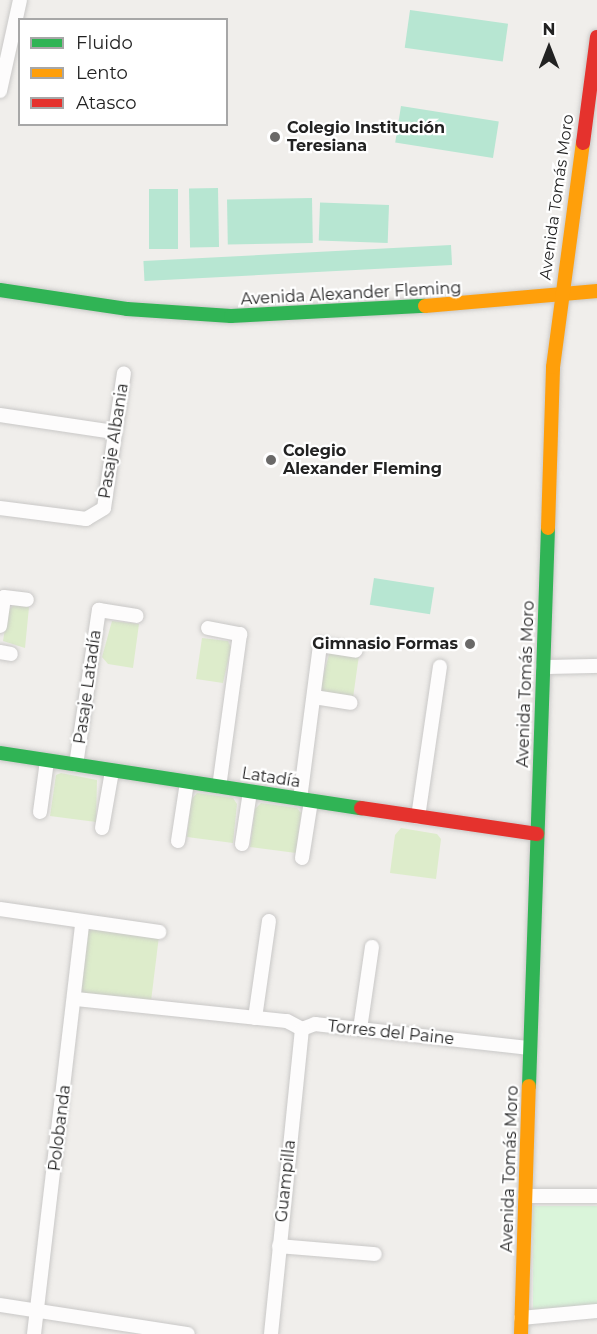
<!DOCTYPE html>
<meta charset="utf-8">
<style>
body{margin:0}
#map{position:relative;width:597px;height:1334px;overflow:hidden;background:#f0eeeb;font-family:Montserrat,sans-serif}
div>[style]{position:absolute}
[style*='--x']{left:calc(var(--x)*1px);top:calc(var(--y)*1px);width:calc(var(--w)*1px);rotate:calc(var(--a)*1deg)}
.grass>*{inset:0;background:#ddeccb;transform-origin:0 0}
.park>*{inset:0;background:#daf5da;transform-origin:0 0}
.pitch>*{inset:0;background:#b7e6d2;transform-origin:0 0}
.roads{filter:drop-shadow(0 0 2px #c9c8c7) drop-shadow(0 0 2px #c9c8c7)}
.street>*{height:14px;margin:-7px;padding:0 7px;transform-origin:7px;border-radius:7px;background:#fdfcfc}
.fast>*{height:14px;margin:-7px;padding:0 7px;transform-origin:7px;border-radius:7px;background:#30b455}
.slow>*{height:14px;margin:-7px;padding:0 7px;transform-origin:7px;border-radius:7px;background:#ff9f0a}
.jam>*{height:14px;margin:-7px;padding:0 7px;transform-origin:7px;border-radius:7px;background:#e5322d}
.dots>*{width:16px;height:16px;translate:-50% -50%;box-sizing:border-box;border:3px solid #fff;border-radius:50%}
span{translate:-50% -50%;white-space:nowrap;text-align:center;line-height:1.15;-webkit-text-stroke:4.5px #fff;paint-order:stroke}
.poi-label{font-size:16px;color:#222;font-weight:700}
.left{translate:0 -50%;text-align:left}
.right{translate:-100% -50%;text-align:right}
.street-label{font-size:16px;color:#222}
.legend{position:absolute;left:18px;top:18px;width:210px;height:108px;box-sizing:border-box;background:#fff;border:2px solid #a7a7a7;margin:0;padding:8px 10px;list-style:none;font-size:18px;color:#222}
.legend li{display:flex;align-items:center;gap:12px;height:30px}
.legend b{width:30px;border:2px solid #a7a7a7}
.north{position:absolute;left:519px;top:18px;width:60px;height:60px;-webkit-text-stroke:4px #fff;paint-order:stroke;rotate:0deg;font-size:16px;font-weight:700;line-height:24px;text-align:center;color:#222}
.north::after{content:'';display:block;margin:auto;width:21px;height:27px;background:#222;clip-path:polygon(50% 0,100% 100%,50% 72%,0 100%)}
</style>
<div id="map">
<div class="grass">
<i style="clip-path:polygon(14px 605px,29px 607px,25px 648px,3px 641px,8px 610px)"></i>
<i style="clip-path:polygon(112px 621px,139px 624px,133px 668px,108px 664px,102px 657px)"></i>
<i style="clip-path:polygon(202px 638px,228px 641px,231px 647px,223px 683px,196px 679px)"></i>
<i style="clip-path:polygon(330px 651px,359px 655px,353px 698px,325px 695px,320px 688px)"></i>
<i style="clip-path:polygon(61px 773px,97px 780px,96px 822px,50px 816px,56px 775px)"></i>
<i style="clip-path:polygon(197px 793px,233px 798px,237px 804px,233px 843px,187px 837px,191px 800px)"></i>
<i style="clip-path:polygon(261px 803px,297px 808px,301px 813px,296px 853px,250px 847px,255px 809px)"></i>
<i style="clip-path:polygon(401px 828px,437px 834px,441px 839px,436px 879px,390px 873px,395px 835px)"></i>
<i style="left:82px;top:923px;width:78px;height:76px;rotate:7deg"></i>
</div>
<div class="park">
<i style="left:533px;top:1206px;width:64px;height:107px"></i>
</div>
<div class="pitch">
<i style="left:410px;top:10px;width:99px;height:38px;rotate:8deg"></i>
<i style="left:401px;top:106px;width:99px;height:37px;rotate:9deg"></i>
<i style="left:218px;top:188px;width:59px;height:29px;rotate:89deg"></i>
<i style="left:149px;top:189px;width:29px;height:60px"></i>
<i style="left:312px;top:198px;width:45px;height:85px;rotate:89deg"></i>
<i style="left:389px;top:205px;width:38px;height:69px;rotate:92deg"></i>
<i style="left:451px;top:245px;width:20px;height:308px;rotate:87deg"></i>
<i style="left:374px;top:578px;width:61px;height:27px;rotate:9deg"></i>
</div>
<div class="roads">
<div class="street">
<i style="--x:0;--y:91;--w:93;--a:-77.6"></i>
<i style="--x:0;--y:415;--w:115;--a:8.5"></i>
<i style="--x:0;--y:508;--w:87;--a:7.3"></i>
<i style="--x:86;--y:519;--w:21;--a:-31"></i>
<i style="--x:104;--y:508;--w:136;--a:-81.6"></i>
<i style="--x:0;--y:626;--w:29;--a:-82"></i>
<i style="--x:4;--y:597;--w:23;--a:7"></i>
<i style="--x:208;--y:628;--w:33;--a:11"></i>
<i style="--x:240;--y:634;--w:154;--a:97.8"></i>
<i style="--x:0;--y:652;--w:11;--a:10"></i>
<i style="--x:543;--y:667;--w:54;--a:-1.1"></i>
<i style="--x:314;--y:697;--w:37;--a:9"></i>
<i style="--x:76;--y:765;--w:157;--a:-81.6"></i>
<i style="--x:99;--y:610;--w:38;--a:9"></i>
<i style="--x:300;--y:799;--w:155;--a:-82.6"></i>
<i style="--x:320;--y:645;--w:36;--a:9"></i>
<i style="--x:40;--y:812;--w:51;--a:-82.2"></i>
<i style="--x:418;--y:817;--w:152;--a:-81.7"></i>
<i style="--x:102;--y:828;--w:58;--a:-80"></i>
<i style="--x:178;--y:841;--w:60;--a:-81.3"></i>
<i style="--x:242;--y:844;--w:53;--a:-81.3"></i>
<i style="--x:302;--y:858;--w:58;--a:-81"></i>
<i style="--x:0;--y:909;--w:161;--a:8.2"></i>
<i style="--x:76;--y:999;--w:212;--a:6"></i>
<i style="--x:287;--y:1021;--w:17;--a:28"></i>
<i style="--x:255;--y:1018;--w:98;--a:-81.8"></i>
<i style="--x:302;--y:1029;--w:14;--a:-21"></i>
<i style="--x:315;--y:1024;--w:216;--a:6.4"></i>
<i style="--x:360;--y:1029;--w:83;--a:-81.7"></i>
<i style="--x:525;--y:1196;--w:72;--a:0"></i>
<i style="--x:279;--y:1246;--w:96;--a:4.8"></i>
<i style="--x:0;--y:1305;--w:190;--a:8.8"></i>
<i style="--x:521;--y:1318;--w:76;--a:-5.3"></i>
<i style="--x:34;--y:1334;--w:414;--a:-83.3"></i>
<i style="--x:271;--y:1334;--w:307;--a:-84.2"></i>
</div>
<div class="fast">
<i style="--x:0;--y:290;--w:128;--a:8.5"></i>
<i style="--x:127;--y:309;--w:104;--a:3.9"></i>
<i style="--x:231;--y:316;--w:194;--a:-3"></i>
<i style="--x:0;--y:753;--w:365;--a:8.7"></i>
<i style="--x:529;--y:1086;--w:558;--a:-88.05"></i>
</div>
<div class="slow">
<i style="--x:425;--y:306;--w:173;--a:-5"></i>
<i style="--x:548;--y:528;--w:161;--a:-88.2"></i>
<i style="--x:553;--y:367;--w:226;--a:-82.4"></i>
<i style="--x:521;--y:1334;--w:248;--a:-88.2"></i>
</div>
<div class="jam">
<i style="--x:583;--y:143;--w:107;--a:-82.5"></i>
<i style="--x:361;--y:808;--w:178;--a:8.4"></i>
</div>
</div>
<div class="dots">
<i style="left:275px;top:137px;background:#6a6968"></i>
<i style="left:271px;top:460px;background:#6a6968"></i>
<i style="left:470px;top:644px;background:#6a6968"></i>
</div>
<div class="poi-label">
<span class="left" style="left:287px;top:137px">Colegio Institución<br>Teresiana</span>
<span class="left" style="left:283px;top:460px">Colegio<br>Alexander Fleming</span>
<span class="right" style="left:458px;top:644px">Gimnasio Formas</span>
</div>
<div class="street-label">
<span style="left:557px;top:197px;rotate:-82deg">Avenida Tomás Moro</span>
<span style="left:351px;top:294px;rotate:-3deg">Avenida Alexander Fleming</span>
<span style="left:114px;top:441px;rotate:-81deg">Pasaje Albania</span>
<span style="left:526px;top:684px;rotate:-88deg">Avenida Tomás Moro</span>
<span style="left:88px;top:687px;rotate:-82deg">Pasaje Latadía</span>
<span style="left:271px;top:778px;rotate:9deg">Latadía</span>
<span style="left:391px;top:1033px;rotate:6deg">Torres del Paine</span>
<span style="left:60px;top:1128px;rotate:-83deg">Polobanda</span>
<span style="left:510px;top:1169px;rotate:-88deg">Avenida Tomás Moro</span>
<span style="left:286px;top:1181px;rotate:-84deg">Guampilla</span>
</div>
<ul class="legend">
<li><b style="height:8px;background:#30b455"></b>Fluido</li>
<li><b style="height:8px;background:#ff9f0a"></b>Lento</li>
<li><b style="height:8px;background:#e5322d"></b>Atasco</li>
</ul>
<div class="north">N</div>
</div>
